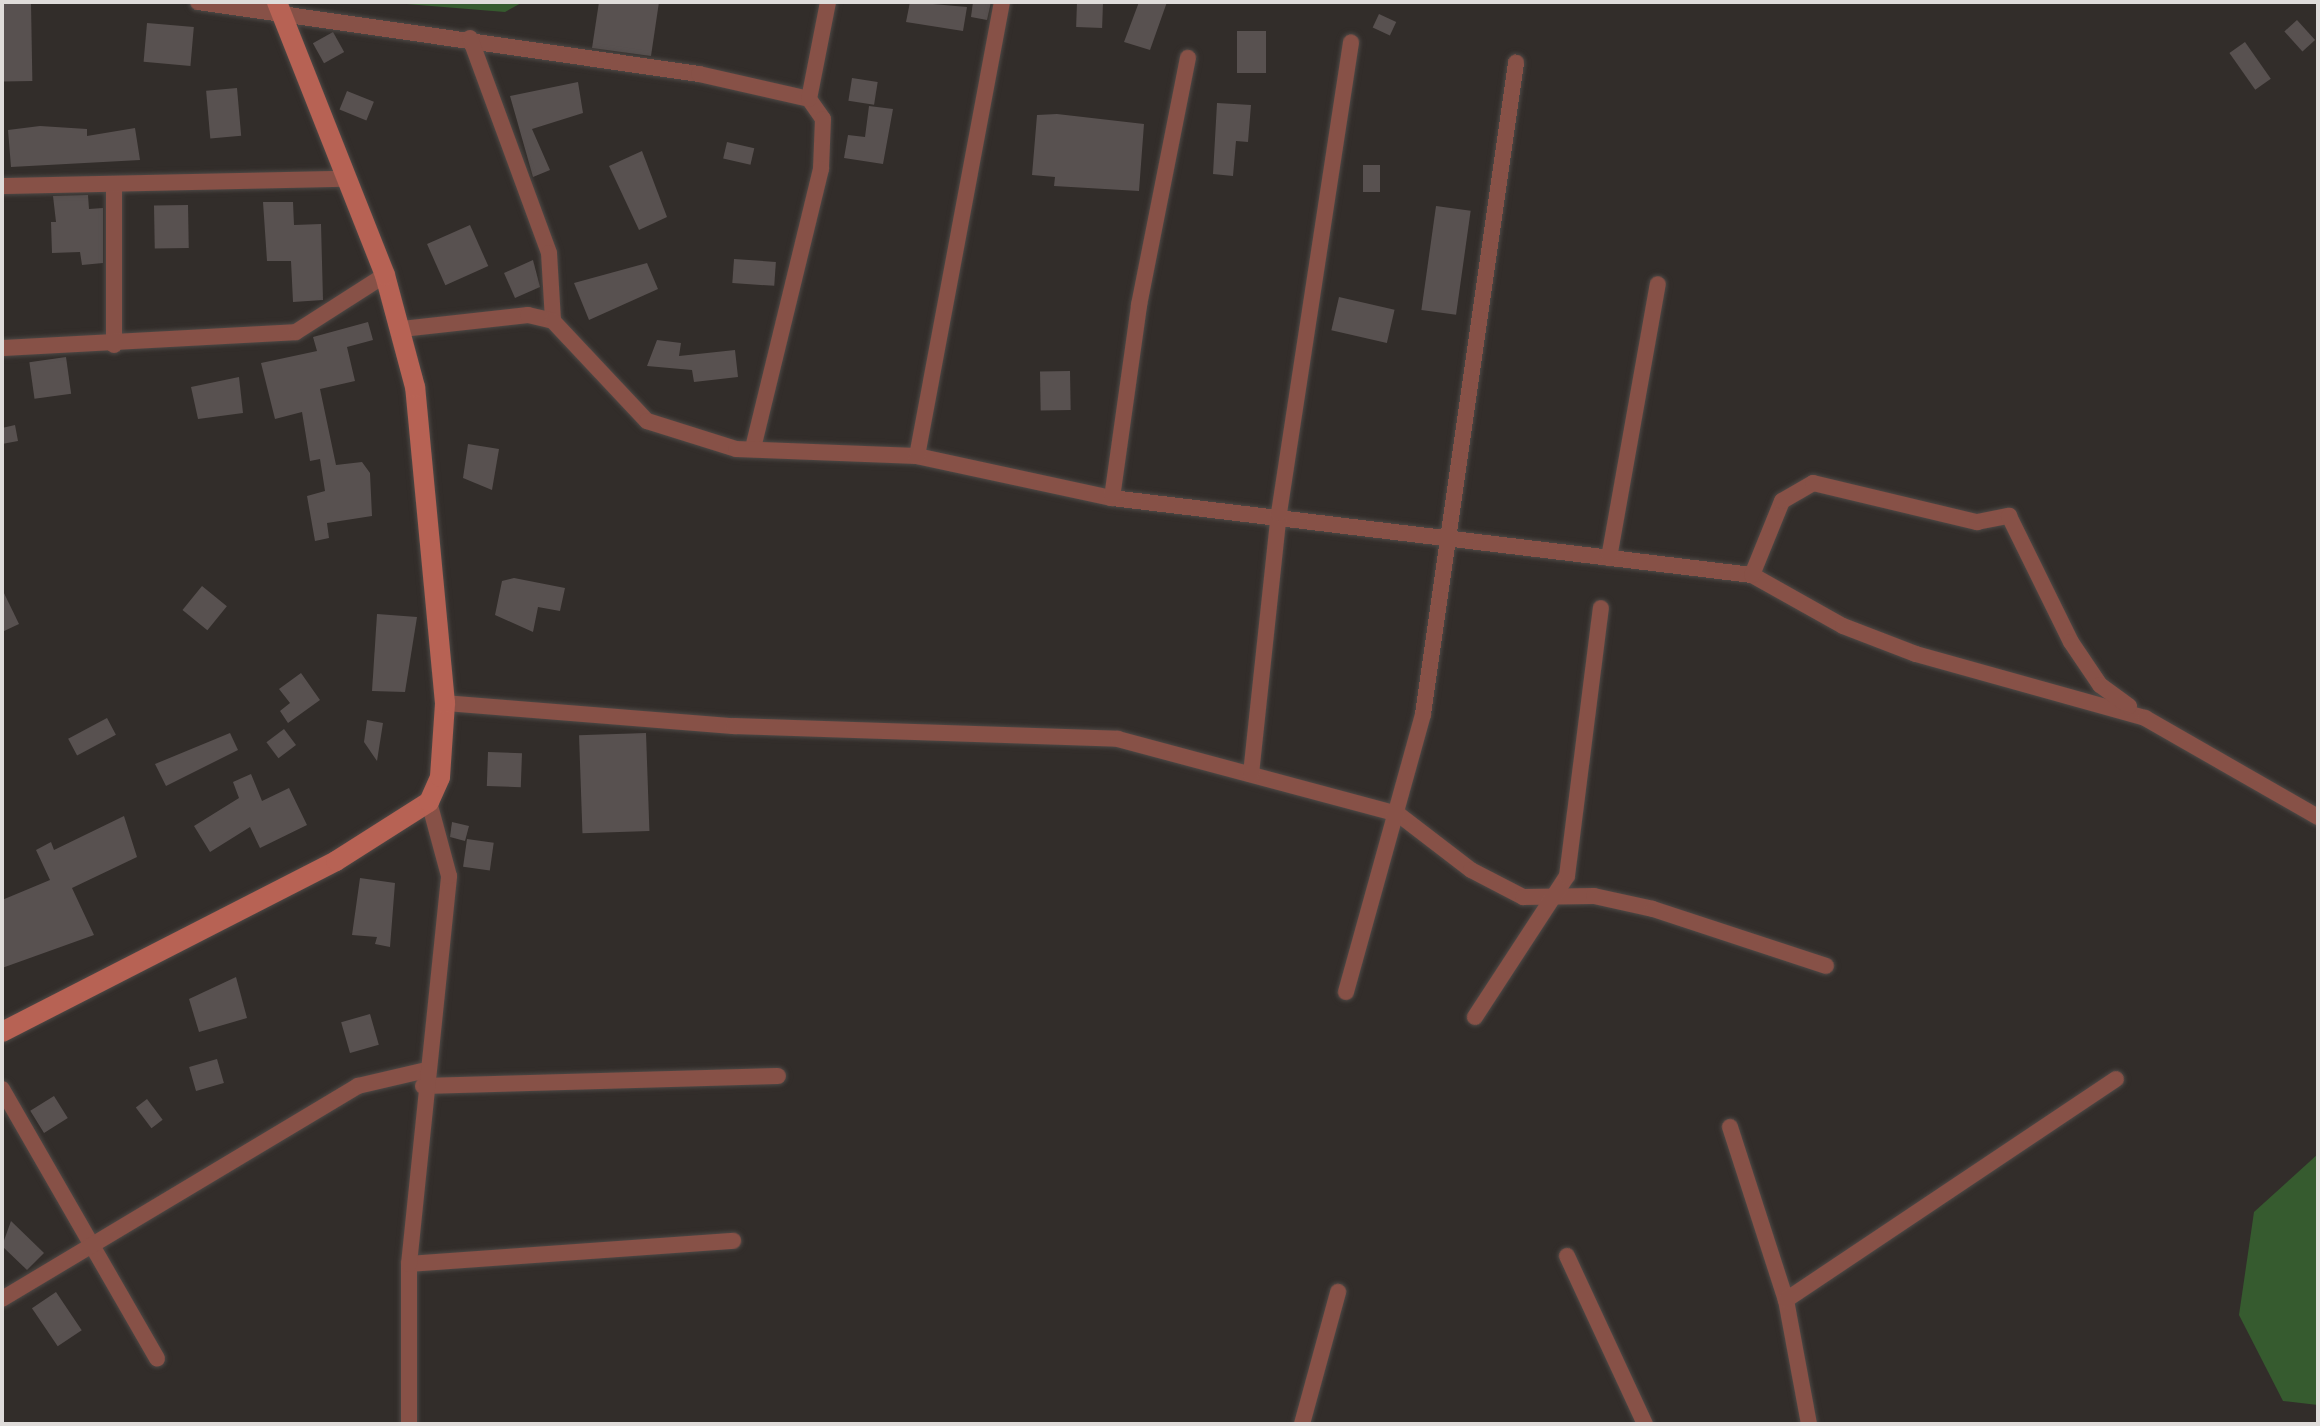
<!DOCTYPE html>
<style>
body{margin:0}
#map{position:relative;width:2320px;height:1426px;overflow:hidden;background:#322d2a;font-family:"Fira Sans Condensed",sans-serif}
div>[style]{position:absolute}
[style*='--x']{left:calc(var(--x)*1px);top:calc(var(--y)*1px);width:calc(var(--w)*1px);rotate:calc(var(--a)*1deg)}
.green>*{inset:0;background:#365b2f}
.building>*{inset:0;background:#585150;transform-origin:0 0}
.roads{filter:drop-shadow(0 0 2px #4e4946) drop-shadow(0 0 2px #4e4946)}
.street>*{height:16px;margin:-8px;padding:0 8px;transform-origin:8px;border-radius:8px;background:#875147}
.secondary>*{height:20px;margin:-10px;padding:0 10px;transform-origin:10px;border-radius:10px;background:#b76254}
span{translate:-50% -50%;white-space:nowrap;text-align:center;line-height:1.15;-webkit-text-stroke:6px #322d2a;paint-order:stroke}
.frame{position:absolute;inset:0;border:4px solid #dfdcda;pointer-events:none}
</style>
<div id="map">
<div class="green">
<i style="clip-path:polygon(382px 2px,523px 2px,505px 12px)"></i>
<i style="clip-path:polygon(2318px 1154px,2318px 1405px,2283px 1401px,2239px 1315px,2254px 1212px)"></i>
</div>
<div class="building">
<i style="clip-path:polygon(599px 2px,659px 2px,651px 56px,592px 48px)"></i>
<i style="clip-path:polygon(910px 2px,967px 7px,963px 31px,906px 22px)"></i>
<i style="clip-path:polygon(973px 2px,991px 2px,987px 20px,971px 17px)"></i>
<i style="left:1077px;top:2px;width:26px;height:25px;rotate:2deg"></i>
<i style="clip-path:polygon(1139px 2px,1167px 2px,1150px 50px,1124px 42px)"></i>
<i style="left:31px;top:3px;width:78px;height:29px;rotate:89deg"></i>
<i style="left:1379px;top:14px;width:19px;height:15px;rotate:25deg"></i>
<i style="left:2297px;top:20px;width:27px;height:17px;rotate:48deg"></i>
<i style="left:147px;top:23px;width:47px;height:39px;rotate:5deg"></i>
<i style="left:1266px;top:31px;width:42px;height:29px;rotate:90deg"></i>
<i style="left:333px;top:32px;width:23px;height:23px;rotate:61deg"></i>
<i style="left:2245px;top:42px;width:45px;height:19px;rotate:55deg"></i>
<i style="left:852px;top:78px;width:26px;height:23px;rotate:9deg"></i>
<i style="clip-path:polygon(578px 82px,583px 113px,532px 129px,550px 170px,533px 177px,510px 96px)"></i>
<i style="left:237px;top:88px;width:48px;height:31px;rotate:85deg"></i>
<i style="left:347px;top:91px;width:29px;height:20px;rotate:22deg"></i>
<i style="clip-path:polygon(1217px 103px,1251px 105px,1248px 142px,1236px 141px,1233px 176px,1213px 174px)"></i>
<i style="clip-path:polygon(869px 106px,893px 109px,883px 164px,844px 158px,848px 135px,865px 137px)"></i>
<i style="clip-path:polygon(1057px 114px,1144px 124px,1139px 191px,1054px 186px,1055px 177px,1032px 175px,1037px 115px)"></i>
<i style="clip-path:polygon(40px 126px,87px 129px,87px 136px,135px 128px,140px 160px,11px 167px,8px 130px)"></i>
<i style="left:727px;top:142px;width:28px;height:17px;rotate:13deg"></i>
<i style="clip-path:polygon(642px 151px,667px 217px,639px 230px,609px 166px)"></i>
<i style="left:1363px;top:165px;width:17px;height:27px"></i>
<i style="clip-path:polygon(88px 195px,89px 209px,103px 208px,103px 263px,82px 265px,80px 252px,52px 253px,51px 222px,56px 222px,53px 196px)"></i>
<i style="clip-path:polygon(263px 202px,293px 202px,294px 225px,321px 224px,323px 300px,293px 302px,291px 261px,267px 261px)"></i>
<i style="left:188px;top:205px;width:43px;height:34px;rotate:89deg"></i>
<i style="left:1436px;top:206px;width:35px;height:105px;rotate:8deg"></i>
<i style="left:470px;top:225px;width:45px;height:47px;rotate:66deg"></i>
<i style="left:734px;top:259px;width:42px;height:24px;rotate:4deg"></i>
<i style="clip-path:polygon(533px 260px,540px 287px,515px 298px,504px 273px)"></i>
<i style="clip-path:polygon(647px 263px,658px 289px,589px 320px,574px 283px)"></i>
<i style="left:1339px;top:297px;width:57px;height:34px;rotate:13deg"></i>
<i style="clip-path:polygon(368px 322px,373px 340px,347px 347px,355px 381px,320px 389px,336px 465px,362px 462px,370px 473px,372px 516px,327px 523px,329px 538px,315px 541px,307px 496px,325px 491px,320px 459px,310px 461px,302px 412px,275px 419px,261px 363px,317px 351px,313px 337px)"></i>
<i style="clip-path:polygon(657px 340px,681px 343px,679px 356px,735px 350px,738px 377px,694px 382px,692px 370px,647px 366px)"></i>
<i style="left:66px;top:357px;width:37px;height:37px;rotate:82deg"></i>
<i style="left:1070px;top:371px;width:39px;height:30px;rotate:89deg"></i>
<i style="clip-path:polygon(239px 377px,243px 413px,198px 419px,191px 387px)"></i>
<i style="clip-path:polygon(15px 425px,18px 441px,2px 444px,2px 428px)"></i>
<i style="clip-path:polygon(468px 444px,499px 449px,492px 490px,463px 478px)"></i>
<i style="clip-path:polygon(514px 578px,565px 588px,560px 611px,538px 607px,533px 632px,495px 615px,502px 581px)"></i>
<i style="left:202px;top:586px;width:32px;height:31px;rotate:39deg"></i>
<i style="clip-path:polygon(2px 589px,19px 624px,2px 632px)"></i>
<i style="clip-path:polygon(377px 614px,417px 617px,405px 692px,372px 691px)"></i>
<i style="clip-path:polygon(301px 673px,320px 700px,288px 723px,280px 711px,290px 703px,279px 689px)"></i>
<i style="left:107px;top:718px;width:19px;height:44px;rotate:62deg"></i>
<i style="clip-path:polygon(367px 720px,383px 723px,377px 761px,364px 742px)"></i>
<i style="left:284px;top:729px;width:20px;height:22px;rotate:53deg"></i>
<i style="clip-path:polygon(230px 733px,238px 750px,166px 786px,155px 764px)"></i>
<i style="left:646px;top:733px;width:98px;height:67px;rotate:88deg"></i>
<i style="left:488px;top:752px;width:34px;height:34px;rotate:2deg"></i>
<i style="clip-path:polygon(251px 774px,262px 801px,289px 788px,307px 825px,260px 848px,250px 827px,210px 852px,194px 826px,239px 798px,233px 782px)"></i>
<i style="clip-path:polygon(124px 816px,137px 857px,72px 888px,94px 935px,2px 968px,2px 900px,50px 880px,36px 850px,51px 842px,54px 850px)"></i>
<i style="clip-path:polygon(452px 822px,469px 826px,465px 841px,450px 837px)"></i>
<i style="left:467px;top:839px;width:27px;height:28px;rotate:8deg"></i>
<i style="clip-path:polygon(360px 878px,395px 883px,390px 947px,375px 944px,377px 937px,352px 935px)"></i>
<i style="clip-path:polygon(236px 977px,247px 1018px,199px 1032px,189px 999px)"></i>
<i style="left:370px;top:1014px;width:32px;height:30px;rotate:74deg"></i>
<i style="left:217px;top:1059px;width:25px;height:29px;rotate:74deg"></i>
<i style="left:54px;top:1096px;width:26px;height:28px;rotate:58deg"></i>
<i style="left:147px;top:1099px;width:26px;height:14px;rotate:53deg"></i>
<i style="clip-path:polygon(11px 1221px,44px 1253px,27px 1270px,2px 1246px)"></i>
<i style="left:56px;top:1292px;width:46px;height:29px;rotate:56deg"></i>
</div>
<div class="roads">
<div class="street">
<i style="--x:198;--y:2;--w:506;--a:8.18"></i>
<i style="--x:699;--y:74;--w:113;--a:12.8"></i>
<i style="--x:809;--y:99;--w:24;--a:55"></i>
<i style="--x:823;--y:119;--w:50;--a:92.3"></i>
<i style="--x:821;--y:169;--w:288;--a:103.7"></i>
<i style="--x:470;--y:38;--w:229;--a:69.8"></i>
<i style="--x:549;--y:253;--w:68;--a:86.6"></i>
<i style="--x:809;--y:99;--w:99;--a:-78.9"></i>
<i style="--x:114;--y:184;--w:161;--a:90"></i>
<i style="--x:2;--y:186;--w:346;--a:-1.2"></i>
<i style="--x:402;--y:329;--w:127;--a:-6.3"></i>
<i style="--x:528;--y:315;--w:26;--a:13"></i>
<i style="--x:553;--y:321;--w:137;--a:46.8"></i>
<i style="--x:647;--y:421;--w:93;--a:17.5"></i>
<i style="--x:736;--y:449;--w:181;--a:2.2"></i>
<i style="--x:917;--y:456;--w:199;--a:12.2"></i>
<i style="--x:1112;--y:498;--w:645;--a:6.86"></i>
<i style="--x:1752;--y:575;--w:104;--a:29.3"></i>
<i style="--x:1843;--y:626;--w:78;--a:21"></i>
<i style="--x:1916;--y:654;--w:238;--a:15.6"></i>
<i style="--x:2145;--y:718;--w:199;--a:29.8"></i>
<i style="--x:2;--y:348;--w:294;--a:-3.1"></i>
<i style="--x:296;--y:332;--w:106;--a:-32.6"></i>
<i style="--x:917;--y:456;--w:462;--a:-79.4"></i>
<i style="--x:1112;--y:498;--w:195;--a:-82"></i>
<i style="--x:1139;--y:305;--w:252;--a:-78.8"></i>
<i style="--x:1609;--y:558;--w:278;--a:-79.9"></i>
<i style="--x:1752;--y:575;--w:80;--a:-67.9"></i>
<i style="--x:1782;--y:501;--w:36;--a:-30"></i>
<i style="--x:1813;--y:483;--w:169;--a:13.4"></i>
<i style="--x:1977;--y:522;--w:33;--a:-11"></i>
<i style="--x:2009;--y:516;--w:140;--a:63.8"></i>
<i style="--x:2071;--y:642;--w:52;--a:56"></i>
<i style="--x:2100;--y:685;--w:36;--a:36"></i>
<i style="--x:445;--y:703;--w:290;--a:4.6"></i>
<i style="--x:734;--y:726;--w:384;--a:1.9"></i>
<i style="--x:1118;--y:739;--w:290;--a:15"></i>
<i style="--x:1398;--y:814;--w:92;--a:37.5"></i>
<i style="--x:1471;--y:870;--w:59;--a:27.4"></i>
<i style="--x:1523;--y:897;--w:71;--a:-0.8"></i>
<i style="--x:1594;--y:896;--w:60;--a:12.4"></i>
<i style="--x:1653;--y:909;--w:182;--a:18.2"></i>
<i style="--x:1251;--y:774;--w:262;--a:-83.9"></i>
<i style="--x:1279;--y:513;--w:476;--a:-81.3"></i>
<i style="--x:1346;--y:992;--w:288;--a:-74.5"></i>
<i style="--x:1423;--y:714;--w:658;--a:-81.87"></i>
<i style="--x:1475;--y:1017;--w:168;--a:-56.9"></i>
<i style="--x:1567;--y:876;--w:270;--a:-82.8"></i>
<i style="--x:423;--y:1086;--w:355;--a:-1.6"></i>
<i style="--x:2;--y:1089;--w:311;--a:60.1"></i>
<i style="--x:1730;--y:1127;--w:182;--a:72.1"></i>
<i style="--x:1786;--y:1300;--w:126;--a:79.5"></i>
<i style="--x:1567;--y:1256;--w:185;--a:65.1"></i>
<i style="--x:409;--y:1264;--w:325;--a:-4.1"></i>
<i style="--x:2;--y:1299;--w:415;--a:-30.9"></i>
<i style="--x:358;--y:1086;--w:70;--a:-13.2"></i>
<i style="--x:1786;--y:1300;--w:397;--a:-33.8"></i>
<i style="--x:409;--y:1424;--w:160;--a:-90"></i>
<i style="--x:409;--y:1264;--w:390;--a:-84.1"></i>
<i style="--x:449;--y:876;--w:77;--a:-105.1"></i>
<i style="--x:1302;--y:1424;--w:137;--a:-74.7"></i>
</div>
<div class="secondary">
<i style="--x:2;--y:1032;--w:375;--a:-27.1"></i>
<i style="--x:336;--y:861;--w:110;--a:-32.4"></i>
<i style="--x:429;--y:802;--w:27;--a:-66"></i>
<i style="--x:440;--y:777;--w:74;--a:-86.1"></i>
<i style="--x:445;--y:703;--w:317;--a:-95.4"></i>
<i style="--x:415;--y:387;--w:116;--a:-105"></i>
<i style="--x:385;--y:275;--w:294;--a:-111.6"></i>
</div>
</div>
<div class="frame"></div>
</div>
